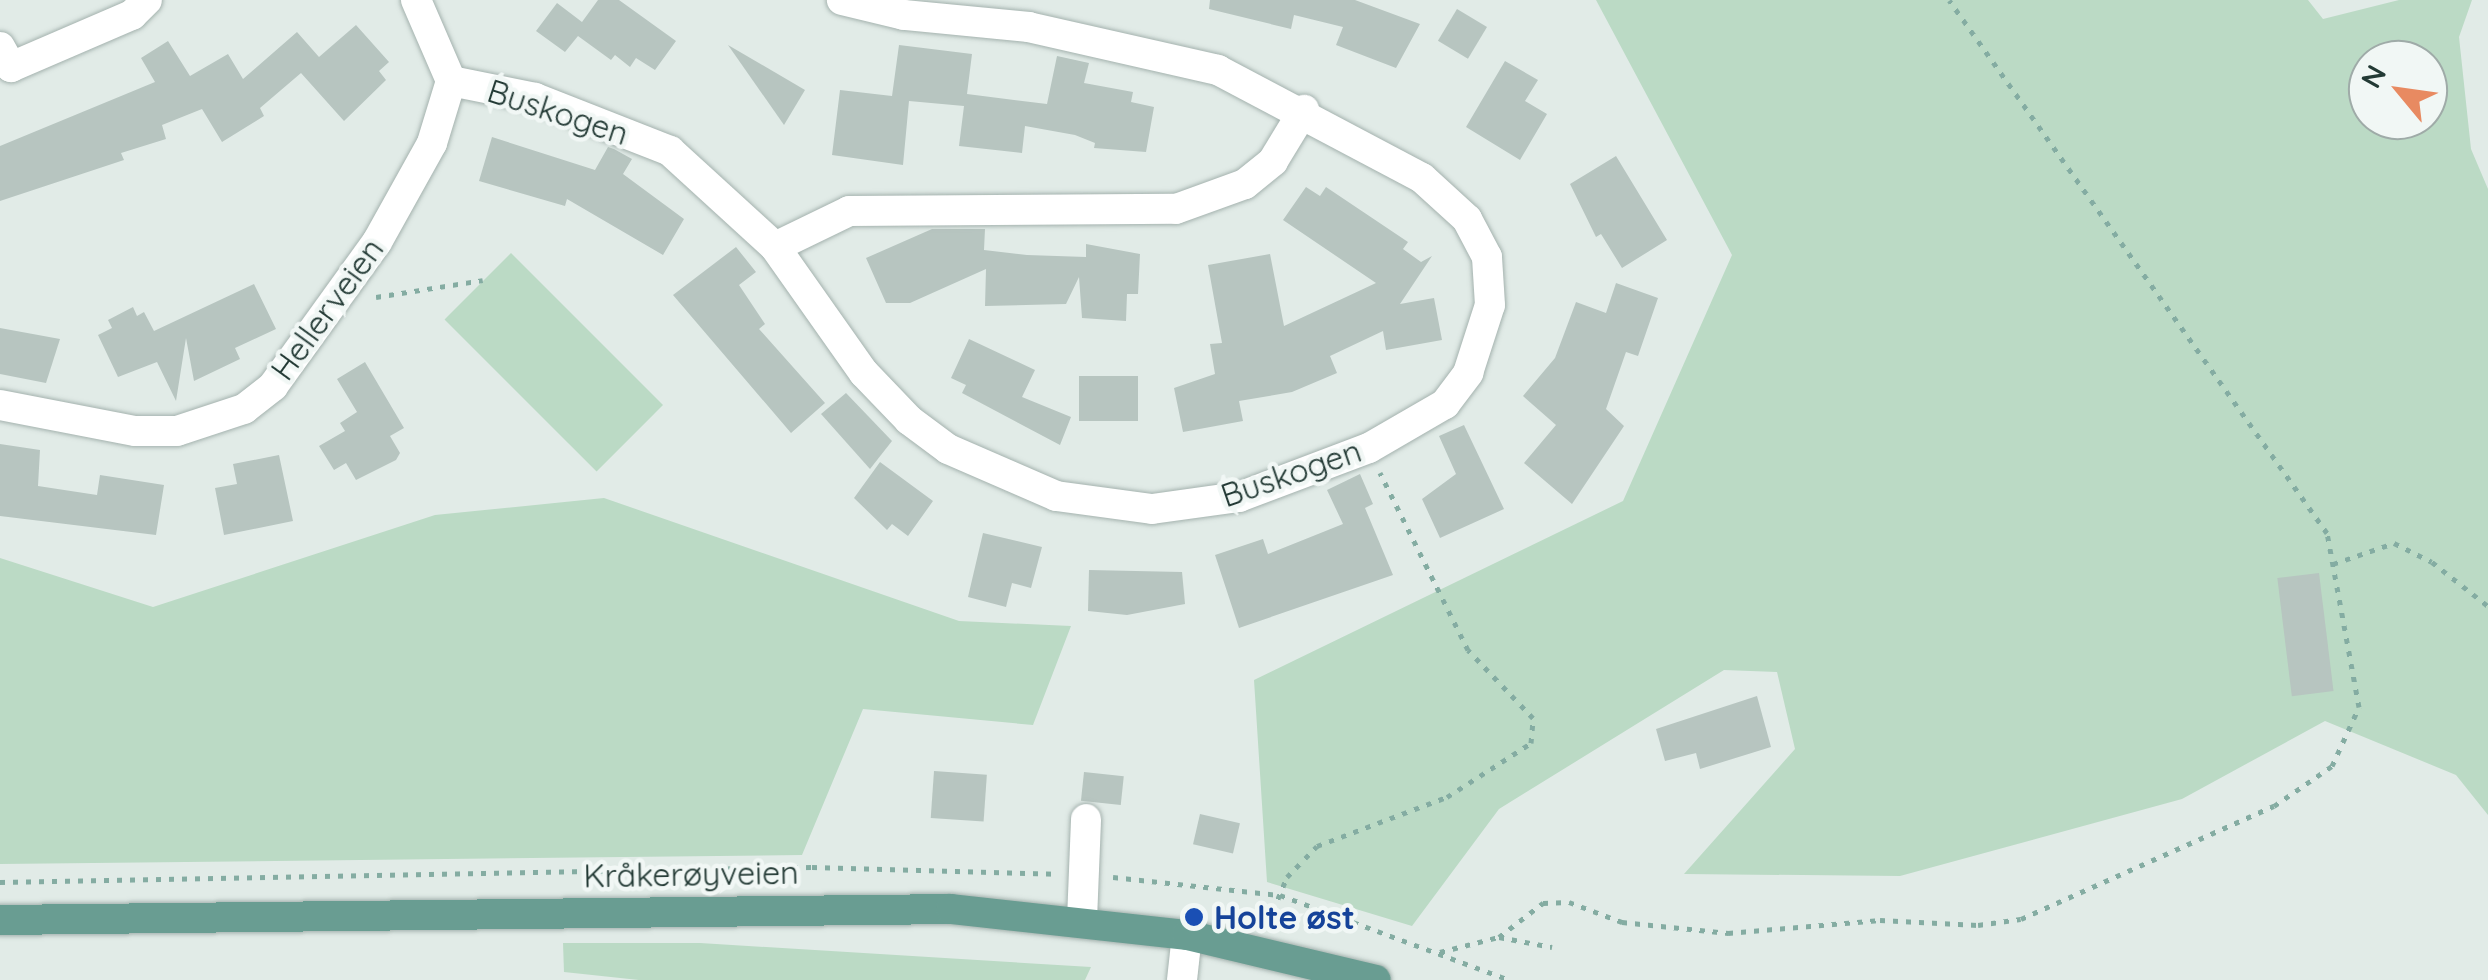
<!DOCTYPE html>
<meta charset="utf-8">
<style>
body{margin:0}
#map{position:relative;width:2488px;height:980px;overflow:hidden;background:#e1ebe7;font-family:Quicksand,sans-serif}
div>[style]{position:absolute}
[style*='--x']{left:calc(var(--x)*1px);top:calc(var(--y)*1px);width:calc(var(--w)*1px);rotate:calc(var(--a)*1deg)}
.green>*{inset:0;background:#bbdac5;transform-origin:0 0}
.building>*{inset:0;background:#b7c5c0;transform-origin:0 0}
.path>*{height:5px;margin-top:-2.5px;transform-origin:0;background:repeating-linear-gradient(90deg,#84aca2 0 5px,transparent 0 13px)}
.roads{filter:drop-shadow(0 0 2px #a4b2ae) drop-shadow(0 0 2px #a4b2ae)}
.minor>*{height:30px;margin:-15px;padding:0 15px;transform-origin:15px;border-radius:15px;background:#fff}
.major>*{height:30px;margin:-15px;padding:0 15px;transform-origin:15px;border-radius:15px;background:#699d92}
.dots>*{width:28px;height:28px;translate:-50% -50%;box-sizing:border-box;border:5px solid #f1f7f5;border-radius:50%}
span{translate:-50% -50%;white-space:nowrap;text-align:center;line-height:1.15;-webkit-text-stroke:9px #f1f7f5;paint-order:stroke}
.street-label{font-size:32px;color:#233a35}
.transit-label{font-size:32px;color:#164399;font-weight:700}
.left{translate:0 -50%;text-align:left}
.north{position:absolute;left:2348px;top:40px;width:100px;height:100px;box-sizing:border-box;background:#f1f7f5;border:2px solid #9faba8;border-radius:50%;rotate:299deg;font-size:28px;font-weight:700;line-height:40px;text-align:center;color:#233a35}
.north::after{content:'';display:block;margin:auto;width:35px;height:45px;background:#e88a61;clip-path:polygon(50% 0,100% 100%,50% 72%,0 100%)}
</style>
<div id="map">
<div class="green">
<i style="clip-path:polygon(evenodd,1596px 0,2308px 0,2323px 19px,2399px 0,2472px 0,2459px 37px,2471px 149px,2488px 189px,2488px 815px,2456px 775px,2325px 721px,2182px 799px,1900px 876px,1684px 874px,1795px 749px,1777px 672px,1724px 670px,1499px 809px,1412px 926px,1267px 882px,1254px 680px,1623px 501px,1732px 255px,1596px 0,2368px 60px,2428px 60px,2428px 120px,2368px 120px,2368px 60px)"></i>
<i style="left:511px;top:253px;width:215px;height:94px;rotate:45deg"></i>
<i style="clip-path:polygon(604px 498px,959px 621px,1071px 626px,1033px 725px,863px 709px,802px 855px,0 864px,0 558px,153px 607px,435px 515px)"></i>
<i style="clip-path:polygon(563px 943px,700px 943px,1091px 967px,1085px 980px,639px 980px,564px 972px)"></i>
</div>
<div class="building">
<i style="clip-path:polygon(598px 0,619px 0,676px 41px,655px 70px,636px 58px,630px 67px,615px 55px,611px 60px,578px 36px,565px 52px,536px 31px,557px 3px,582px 22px)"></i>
<i style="clip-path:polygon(1210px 0,1355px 0,1420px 24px,1396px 68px,1336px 45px,1343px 27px,1294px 15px,1291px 29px,1209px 9px)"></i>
<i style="left:1457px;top:9px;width:35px;height:37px;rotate:31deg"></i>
<i style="clip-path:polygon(356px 25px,389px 62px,379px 71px,386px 80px,344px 121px,301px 73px,260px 108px,264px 116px,222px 142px,202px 109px,162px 125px,166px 139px,121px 153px,124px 160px,0 201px,0 146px,155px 82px,141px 58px,168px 41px,190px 76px,228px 54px,243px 79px,297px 32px,319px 57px)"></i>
<i style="clip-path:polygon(728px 45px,805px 90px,784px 125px)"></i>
<i style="clip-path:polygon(899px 45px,972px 54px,967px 94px,1047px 104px,1057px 56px,1089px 63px,1084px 83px,1133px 92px,1131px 102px,1154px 107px,1146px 152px,1094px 148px,1095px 143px,1075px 135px,1025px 126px,1022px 153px,959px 146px,964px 106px,909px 101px,903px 165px,832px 155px,840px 90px,892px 96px)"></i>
<i style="clip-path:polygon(1505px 61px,1538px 80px,1525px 101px,1547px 114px,1520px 160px,1466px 127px)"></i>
<i style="clip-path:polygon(492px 137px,595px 170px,608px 147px,614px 149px,632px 159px,623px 174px,684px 219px,663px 255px,567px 199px,565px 206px,479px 181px)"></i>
<i style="clip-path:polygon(1616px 156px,1667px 240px,1622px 268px,1601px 234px,1596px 237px,1570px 184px)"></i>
<i style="clip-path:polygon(1306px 187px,1320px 196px,1326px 187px,1408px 242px,1403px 249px,1421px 262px,1432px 256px,1400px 304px,1434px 298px,1442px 340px,1386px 350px,1383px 331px,1330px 356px,1337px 373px,1292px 392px,1239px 401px,1243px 421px,1183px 432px,1174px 388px,1215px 374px,1210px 344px,1222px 343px,1208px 265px,1270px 254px,1284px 326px,1376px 283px,1283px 220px)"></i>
<i style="clip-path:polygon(932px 229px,985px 229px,984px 250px,1027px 255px,1086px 257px,1086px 244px,1140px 254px,1138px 294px,1127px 294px,1126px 321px,1082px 318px,1079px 277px,1066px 304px,985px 306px,986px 269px,910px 303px,886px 303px,866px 258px)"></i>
<i style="clip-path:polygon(736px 247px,756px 272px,739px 285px,765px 324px,759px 329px,825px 403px,791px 433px,673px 295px)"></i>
<i style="clip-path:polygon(1616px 283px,1658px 298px,1638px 356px,1626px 352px,1606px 409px,1624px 426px,1572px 504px,1524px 463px,1556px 425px,1523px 396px,1555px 358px,1576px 302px,1606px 313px)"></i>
<i style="clip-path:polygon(254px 284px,276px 329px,235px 348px,240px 359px,194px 381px,186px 338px,176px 401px,157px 362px,118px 377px,98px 335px,112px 328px,108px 320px,133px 307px,137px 316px,144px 312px,154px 331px)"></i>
<i style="clip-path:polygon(0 328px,60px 339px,46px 383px,0 374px)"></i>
<i style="clip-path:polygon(969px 339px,1035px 370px,1022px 397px,1071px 417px,1060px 445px,962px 393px,966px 385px,951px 378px)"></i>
<i style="clip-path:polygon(365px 362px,404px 428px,390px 436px,400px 453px,396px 460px,356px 480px,346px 463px,334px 470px,319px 446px,345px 431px,340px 423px,357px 412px,337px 379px)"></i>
<i style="left:1079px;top:376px;width:59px;height:45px"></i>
<i style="clip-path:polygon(846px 393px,892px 441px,870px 469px,821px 414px)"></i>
<i style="clip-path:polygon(1464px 425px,1504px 509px,1440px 538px,1422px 499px,1456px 474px,1439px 436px)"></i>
<i style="clip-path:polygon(0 444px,40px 450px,38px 486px,97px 495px,100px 475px,164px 485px,156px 535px,0 516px)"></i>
<i style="clip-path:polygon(279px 455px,293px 521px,224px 535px,215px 488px,237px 484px,233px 464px)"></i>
<i style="clip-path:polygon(880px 462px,933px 501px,908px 536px,892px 524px,887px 530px,854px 498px)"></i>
<i style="clip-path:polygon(1360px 474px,1373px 504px,1365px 508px,1393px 575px,1239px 628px,1215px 555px,1263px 539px,1268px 554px,1343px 524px,1327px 490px)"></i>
<i style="clip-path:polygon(983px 533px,1042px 547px,1031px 588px,1012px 583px,1006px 607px,968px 597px)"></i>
<i style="clip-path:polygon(1089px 570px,1182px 572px,1185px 604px,1127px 615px,1088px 611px)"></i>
<i style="left:2319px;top:573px;width:119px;height:42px;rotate:83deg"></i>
<i style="clip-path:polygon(1757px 696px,1771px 747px,1700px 769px,1696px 753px,1665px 761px,1656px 729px)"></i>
<i style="left:934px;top:771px;width:53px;height:47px;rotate:4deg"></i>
<i style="left:1084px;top:772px;width:40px;height:29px;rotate:6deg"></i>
<i style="left:1200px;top:814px;width:41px;height:31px;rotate:13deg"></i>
</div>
<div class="path">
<i style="--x:376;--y:297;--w:108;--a:-9"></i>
<i style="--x:2333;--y:564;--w:65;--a:-19"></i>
<i style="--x:2394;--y:543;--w:42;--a:26.6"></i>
<i style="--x:2432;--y:562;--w:71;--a:38.2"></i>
<i style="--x:1113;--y:877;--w:168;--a:6.2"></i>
<i style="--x:1280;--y:895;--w:245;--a:20.3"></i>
<i style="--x:0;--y:882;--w:812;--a:-1.06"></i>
<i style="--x:812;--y:867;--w:245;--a:1.6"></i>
<i style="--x:1268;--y:923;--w:50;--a:-67.6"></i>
<i style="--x:1287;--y:877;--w:43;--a:-45.9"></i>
<i style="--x:1317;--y:846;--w:139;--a:-20.7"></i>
<i style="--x:1447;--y:797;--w:100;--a:-32.7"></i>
<i style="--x:1531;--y:743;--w:25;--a:-85"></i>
<i style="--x:1533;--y:718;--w:94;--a:-133.7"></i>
<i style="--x:1468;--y:650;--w:198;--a:-116.4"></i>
<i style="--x:1499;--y:937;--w:54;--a:10.7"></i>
<i style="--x:1440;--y:952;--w:61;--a:-14.3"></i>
<i style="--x:1499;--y:937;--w:56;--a:-37.7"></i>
<i style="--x:1543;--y:903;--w:26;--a:-2"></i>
<i style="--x:1569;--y:902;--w:57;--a:20.7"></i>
<i style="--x:1622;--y:922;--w:107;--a:5.9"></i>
<i style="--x:1728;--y:933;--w:153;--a:-4.9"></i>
<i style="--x:1880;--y:920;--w:98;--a:2.9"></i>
<i style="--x:1978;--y:925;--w:43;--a:-7.9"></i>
<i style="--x:2021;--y:919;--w:277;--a:-24.1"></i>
<i style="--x:2274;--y:806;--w:70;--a:-34.6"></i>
<i style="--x:2332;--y:766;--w:65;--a:-65.4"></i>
<i style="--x:2359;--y:707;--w:177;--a:-100.4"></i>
<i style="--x:2327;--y:533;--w:653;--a:-125.34"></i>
</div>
<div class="roads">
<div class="minor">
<i style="--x:416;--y:0;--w:88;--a:66.6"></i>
<i style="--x:0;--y:47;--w:23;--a:61"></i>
<i style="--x:11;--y:67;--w:132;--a:-23.3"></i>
<i style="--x:132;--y:15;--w:21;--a:-45"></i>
<i style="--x:451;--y:81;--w:86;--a:11.4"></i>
<i style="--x:535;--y:98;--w:145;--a:21.4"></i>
<i style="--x:670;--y:151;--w:142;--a:42.4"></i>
<i style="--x:775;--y:247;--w:154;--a:54.8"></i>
<i style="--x:864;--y:373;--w:65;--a:46.2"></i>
<i style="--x:909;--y:420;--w:49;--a:36.6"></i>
<i style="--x:948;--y:449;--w:118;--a:23.5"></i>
<i style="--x:1056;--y:496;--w:97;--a:7.7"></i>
<i style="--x:1152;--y:509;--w:88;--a:-7.9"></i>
<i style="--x:1239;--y:497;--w:139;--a:-20.7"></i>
<i style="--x:1369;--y:448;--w:88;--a:-30.1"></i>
<i style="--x:1445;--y:404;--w:39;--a:-53"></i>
<i style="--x:1468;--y:373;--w:71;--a:-72.1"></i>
<i style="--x:1490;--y:305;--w:48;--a:-93.6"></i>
<i style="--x:1487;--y:257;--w:43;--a:-117.8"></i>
<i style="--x:1467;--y:219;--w:61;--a:-137.7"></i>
<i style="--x:1422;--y:178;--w:231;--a:-152.1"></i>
<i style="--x:1218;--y:70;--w:194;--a:-167.2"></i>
<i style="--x:1029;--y:27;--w:126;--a:-174.5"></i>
<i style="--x:904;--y:15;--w:64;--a:-166.4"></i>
<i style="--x:775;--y:247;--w:82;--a:-25.9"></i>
<i style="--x:849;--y:211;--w:327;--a:-0.4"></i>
<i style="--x:1176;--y:209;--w:73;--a:-19.9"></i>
<i style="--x:1245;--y:184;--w:36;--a:-39"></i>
<i style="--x:1273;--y:161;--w:60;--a:-58.7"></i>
<i style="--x:0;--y:405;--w:137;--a:10.9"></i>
<i style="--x:135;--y:431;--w:42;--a:0"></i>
<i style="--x:177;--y:431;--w:71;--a:-18.2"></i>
<i style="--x:244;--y:409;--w:37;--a:-38"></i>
<i style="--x:273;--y:386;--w:178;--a:-54.2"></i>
<i style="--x:377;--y:242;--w:113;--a:-60.9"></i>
<i style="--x:432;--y:143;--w:65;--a:-73"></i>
<i style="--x:1082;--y:920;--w:101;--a:-87.7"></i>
<i style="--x:1182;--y:980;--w:45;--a:-83.7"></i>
</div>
<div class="major">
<i style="--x:0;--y:920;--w:951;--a:-0.66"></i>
<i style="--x:951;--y:909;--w:237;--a:6.3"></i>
<i style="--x:1187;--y:935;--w:194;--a:13.4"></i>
</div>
</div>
<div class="dots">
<i style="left:1194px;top:917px;background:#1a4fb4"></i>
</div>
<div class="street-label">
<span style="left:558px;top:112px;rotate:18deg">Buskogen</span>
<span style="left:327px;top:309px;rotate:-54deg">Hellerveien</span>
<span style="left:1291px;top:473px;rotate:-19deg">Buskogen</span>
<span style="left:691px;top:874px;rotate:-1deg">Kråkerøyveien</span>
</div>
<div class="transit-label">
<span class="left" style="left:1214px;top:917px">Holte øst</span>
</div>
<div class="north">N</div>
</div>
